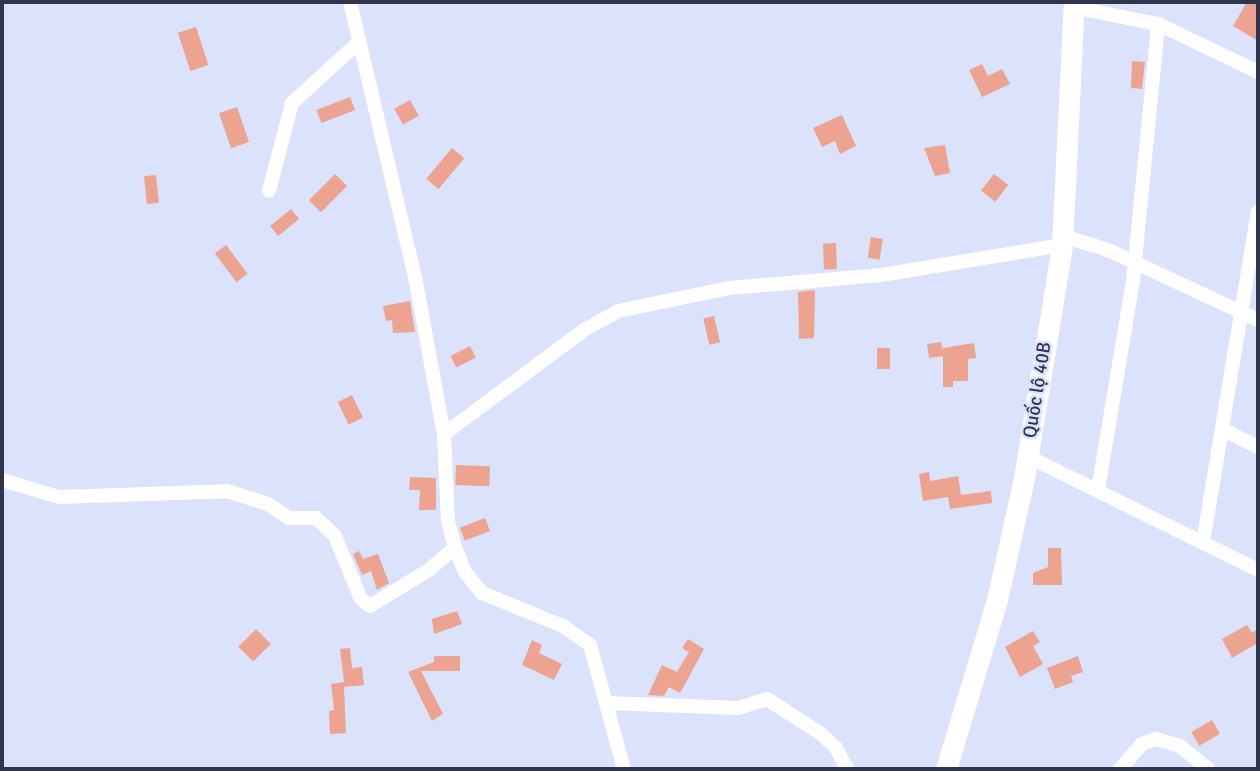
<!DOCTYPE html>
<meta charset="utf-8">
<style>
body{margin:0}
#map{position:relative;width:1260px;height:771px;overflow:hidden;background:#dbe2fc;font-family:Signika,sans-serif}
div>[style]{position:absolute}
[style*='--x']{left:calc(var(--x)*1px);top:calc(var(--y)*1px);width:calc(var(--w)*1px);rotate:calc(var(--a)*1deg)}
.building>*{inset:0;background:#eca390;transform-origin:0 0}
.minor>*{height:14px;margin:-7px;padding:0 7px;transform-origin:7px;border-radius:7px;background:#fff}
.highway>*{height:21px;margin:-10.5px;padding:0 10.5px;transform-origin:10.5px;border-radius:10.5px;background:#fff}
span{translate:-50% -50%;white-space:nowrap;text-align:center;line-height:1.15;-webkit-text-stroke:5px #dbe2fc;paint-order:stroke}
.street-label{font-size:19px;color:#2f354e}
.frame{position:absolute;inset:0;border:4px solid #2f354e;pointer-events:none}
</style>
<div id="map">
<div class="building">
<i style="clip-path:polygon(1247px 2px,1258px 2px,1258px 41px,1233px 26px)"></i>
<i style="left:196px;top:27px;width:40px;height:19px;rotate:72deg"></i>
<i style="clip-path:polygon(1132px 61px,1145px 62px,1142px 89px,1131px 88px)"></i>
<i style="clip-path:polygon(982px 64px,988px 76px,1002px 69px,1010px 84px,982px 97px,969px 70px)"></i>
<i style="left:350px;top:97px;width:14px;height:36px;rotate:69deg"></i>
<i style="left:410px;top:100px;width:18px;height:18px;rotate:61deg"></i>
<i style="left:237px;top:107px;width:37px;height:19px;rotate:71deg"></i>
<i style="clip-path:polygon(842px 115px,856px 146px,840px 154px,835px 141px,822px 147px,813px 128px)"></i>
<i style="clip-path:polygon(945px 145px,950px 173px,935px 176px,924px 148px)"></i>
<i style="left:452px;top:148px;width:16px;height:40px;rotate:40deg"></i>
<i style="left:335px;top:174px;width:17px;height:37px;rotate:45deg"></i>
<i style="left:994px;top:174px;width:18px;height:21px;rotate:38deg"></i>
<i style="left:156px;top:175px;width:28px;height:12px;rotate:84deg"></i>
<i style="left:291px;top:209px;width:13px;height:27px;rotate:51deg"></i>
<i style="left:871px;top:237px;width:12px;height:21px;rotate:9deg"></i>
<i style="left:836px;top:243px;width:26px;height:13px;rotate:88deg"></i>
<i style="left:226px;top:245px;width:36px;height:14px;rotate:53deg"></i>
<i style="clip-path:polygon(815px 290px,814px 338px,799px 339px,798px 292px)"></i>
<i style="clip-path:polygon(410px 301px,415px 332px,393px 333px,392px 320px,386px 321px,383px 306px)"></i>
<i style="left:714px;top:316px;width:27px;height:11px;rotate:77deg"></i>
<i style="clip-path:polygon(941px 342px,943px 352px,943px 348px,974px 343px,976px 358px,968px 359px,968px 381px,953px 381px,953px 387px,943px 387px,943px 356px,929px 358px,927px 344px)"></i>
<i style="left:470px;top:346px;width:13px;height:22px;rotate:63deg"></i>
<i style="left:890px;top:348px;width:21px;height:13px;rotate:90deg"></i>
<i style="left:352px;top:395px;width:25px;height:16px;rotate:64deg"></i>
<i style="left:456px;top:465px;width:34px;height:20px;rotate:2deg"></i>
<i style="clip-path:polygon(929px 472px,930px 481px,958px 476px,961px 495px,991px 491px,992px 503px,950px 509px,948px 497px,923px 501px,919px 474px)"></i>
<i style="clip-path:polygon(410px 477px,436px 478px,436px 510px,419px 510px,420px 490px,409px 490px)"></i>
<i style="left:485px;top:518px;width:14px;height:27px;rotate:69deg"></i>
<i style="clip-path:polygon(1048px 548px,1061px 548px,1062px 585px,1033px 585px,1033px 573px,1048px 567px)"></i>
<i style="clip-path:polygon(359px 551px,363px 559px,378px 554px,389px 583px,377px 590px,371px 571px,362px 575px,353px 554px)"></i>
<i style="clip-path:polygon(457px 611px,462px 624px,434px 634px,432px 619px)"></i>
<i style="clip-path:polygon(1247px 625px,1252px 633px,1258px 629px,1258px 643px,1232px 658px,1222px 639px)"></i>
<i style="left:256px;top:629px;width:21px;height:25px;rotate:45deg"></i>
<i style="clip-path:polygon(1033px 631px,1040px 642px,1033px 646px,1043px 664px,1020px 677px,1005px 647px)"></i>
<i style="clip-path:polygon(688px 639px,704px 649px,680px 693px,669px 687px,664px 696px,648px 695px,662px 665px,677px 672px,689px 652px,682px 648px)"></i>
<i style="clip-path:polygon(532px 640px,542px 645px,539px 653px,562px 664px,554px 680px,522px 665px)"></i>
<i style="clip-path:polygon(350px 648px,352px 668px,362px 667px,364px 685px,344px 687px,346px 733px,330px 734px,329px 711px,334px 710px,331px 684px,344px 682px,340px 649px)"></i>
<i style="clip-path:polygon(434px 656px,460px 656px,460px 671px,421px 671px,443px 714px,432px 721px,408px 672px,434px 662px)"></i>
<i style="clip-path:polygon(1078px 656px,1083px 672px,1071px 676px,1073px 682px,1055px 689px,1047px 668px)"></i>
<i style="left:1212px;top:720px;width:16px;height:24px;rotate:60deg"></i>
</div>
<div class="minor">
<i style="--x:350;--y:2;--w:288;--a:76.7"></i>
<i style="--x:416;--y:282;--w:155;--a:79.6"></i>
<i style="--x:444;--y:434;--w:87;--a:87.4"></i>
<i style="--x:448;--y:521;--w:27;--a:75"></i>
<i style="--x:455;--y:547;--w:27;--a:68"></i>
<i style="--x:465;--y:572;--w:27;--a:51"></i>
<i style="--x:482;--y:593;--w:87;--a:22.2"></i>
<i style="--x:563;--y:626;--w:33;--a:35"></i>
<i style="--x:590;--y:645;--w:129;--a:74.7"></i>
<i style="--x:1073;--y:7;--w:87;--a:11.3"></i>
<i style="--x:1158;--y:24;--w:111;--a:25.6"></i>
<i style="--x:269;--y:191;--w:91;--a:-75.4"></i>
<i style="--x:292;--y:103;--w:91;--a:-42.3"></i>
<i style="--x:1060;--y:235;--w:50;--a:17.4"></i>
<i style="--x:1108;--y:250;--w:166;--a:25"></i>
<i style="--x:1224;--y:430;--w:38;--a:27"></i>
<i style="--x:444;--y:434;--w:174;--a:-36.6"></i>
<i style="--x:584;--y:330;--w:39;--a:-29"></i>
<i style="--x:618;--y:311;--w:113;--a:-11.7"></i>
<i style="--x:729;--y:288;--w:153;--a:-4.9"></i>
<i style="--x:881;--y:275;--w:183;--a:-9.4"></i>
<i style="--x:1027;--y:456;--w:258;--a:26.3"></i>
<i style="--x:2;--y:480;--w:59;--a:16.6"></i>
<i style="--x:59;--y:497;--w:168;--a:-2"></i>
<i style="--x:227;--y:491;--w:43;--a:17.6"></i>
<i style="--x:268;--y:504;--w:25;--a:34"></i>
<i style="--x:289;--y:518;--w:27;--a:0"></i>
<i style="--x:316;--y:518;--w:26;--a:43"></i>
<i style="--x:335;--y:536;--w:68;--a:67.6"></i>
<i style="--x:361;--y:599;--w:11;--a:38"></i>
<i style="--x:370;--y:606;--w:69;--a:-31.4"></i>
<i style="--x:429;--y:570;--w:35;--a:-41"></i>
<i style="--x:1098;--y:490;--w:212;--a:-80.5"></i>
<i style="--x:1133;--y:281;--w:258;--a:-84.4"></i>
<i style="--x:1203;--y:543;--w:336;--a:-80.6"></i>
<i style="--x:607;--y:703;--w:131;--a:2.2"></i>
<i style="--x:738;--y:708;--w:30;--a:-17"></i>
<i style="--x:767;--y:699;--w:63;--a:32.7"></i>
<i style="--x:820;--y:733;--w:22;--a:43"></i>
<i style="--x:836;--y:748;--w:24;--a:62"></i>
<i style="--x:1120;--y:769;--w:33;--a:-49"></i>
<i style="--x:1142;--y:744;--w:15;--a:-20"></i>
<i style="--x:1156;--y:739;--w:25;--a:16"></i>
<i style="--x:1180;--y:746;--w:36;--a:39"></i>
</div>
<div class="highway">
<i style="--x:946;--y:769;--w:177;--a:-73.2"></i>
<i style="--x:997;--y:600;--w:125;--a:-77.5"></i>
<i style="--x:1024;--y:478;--w:236;--a:-80.7"></i>
<i style="--x:1062;--y:245;--w:243;--a:-87.2"></i>
</div>
<div class="street-label">
<span style="left:1038px;top:390px;rotate:-81deg">Quốc lộ 40B</span>
</div>
<div class="frame"></div>
</div>
